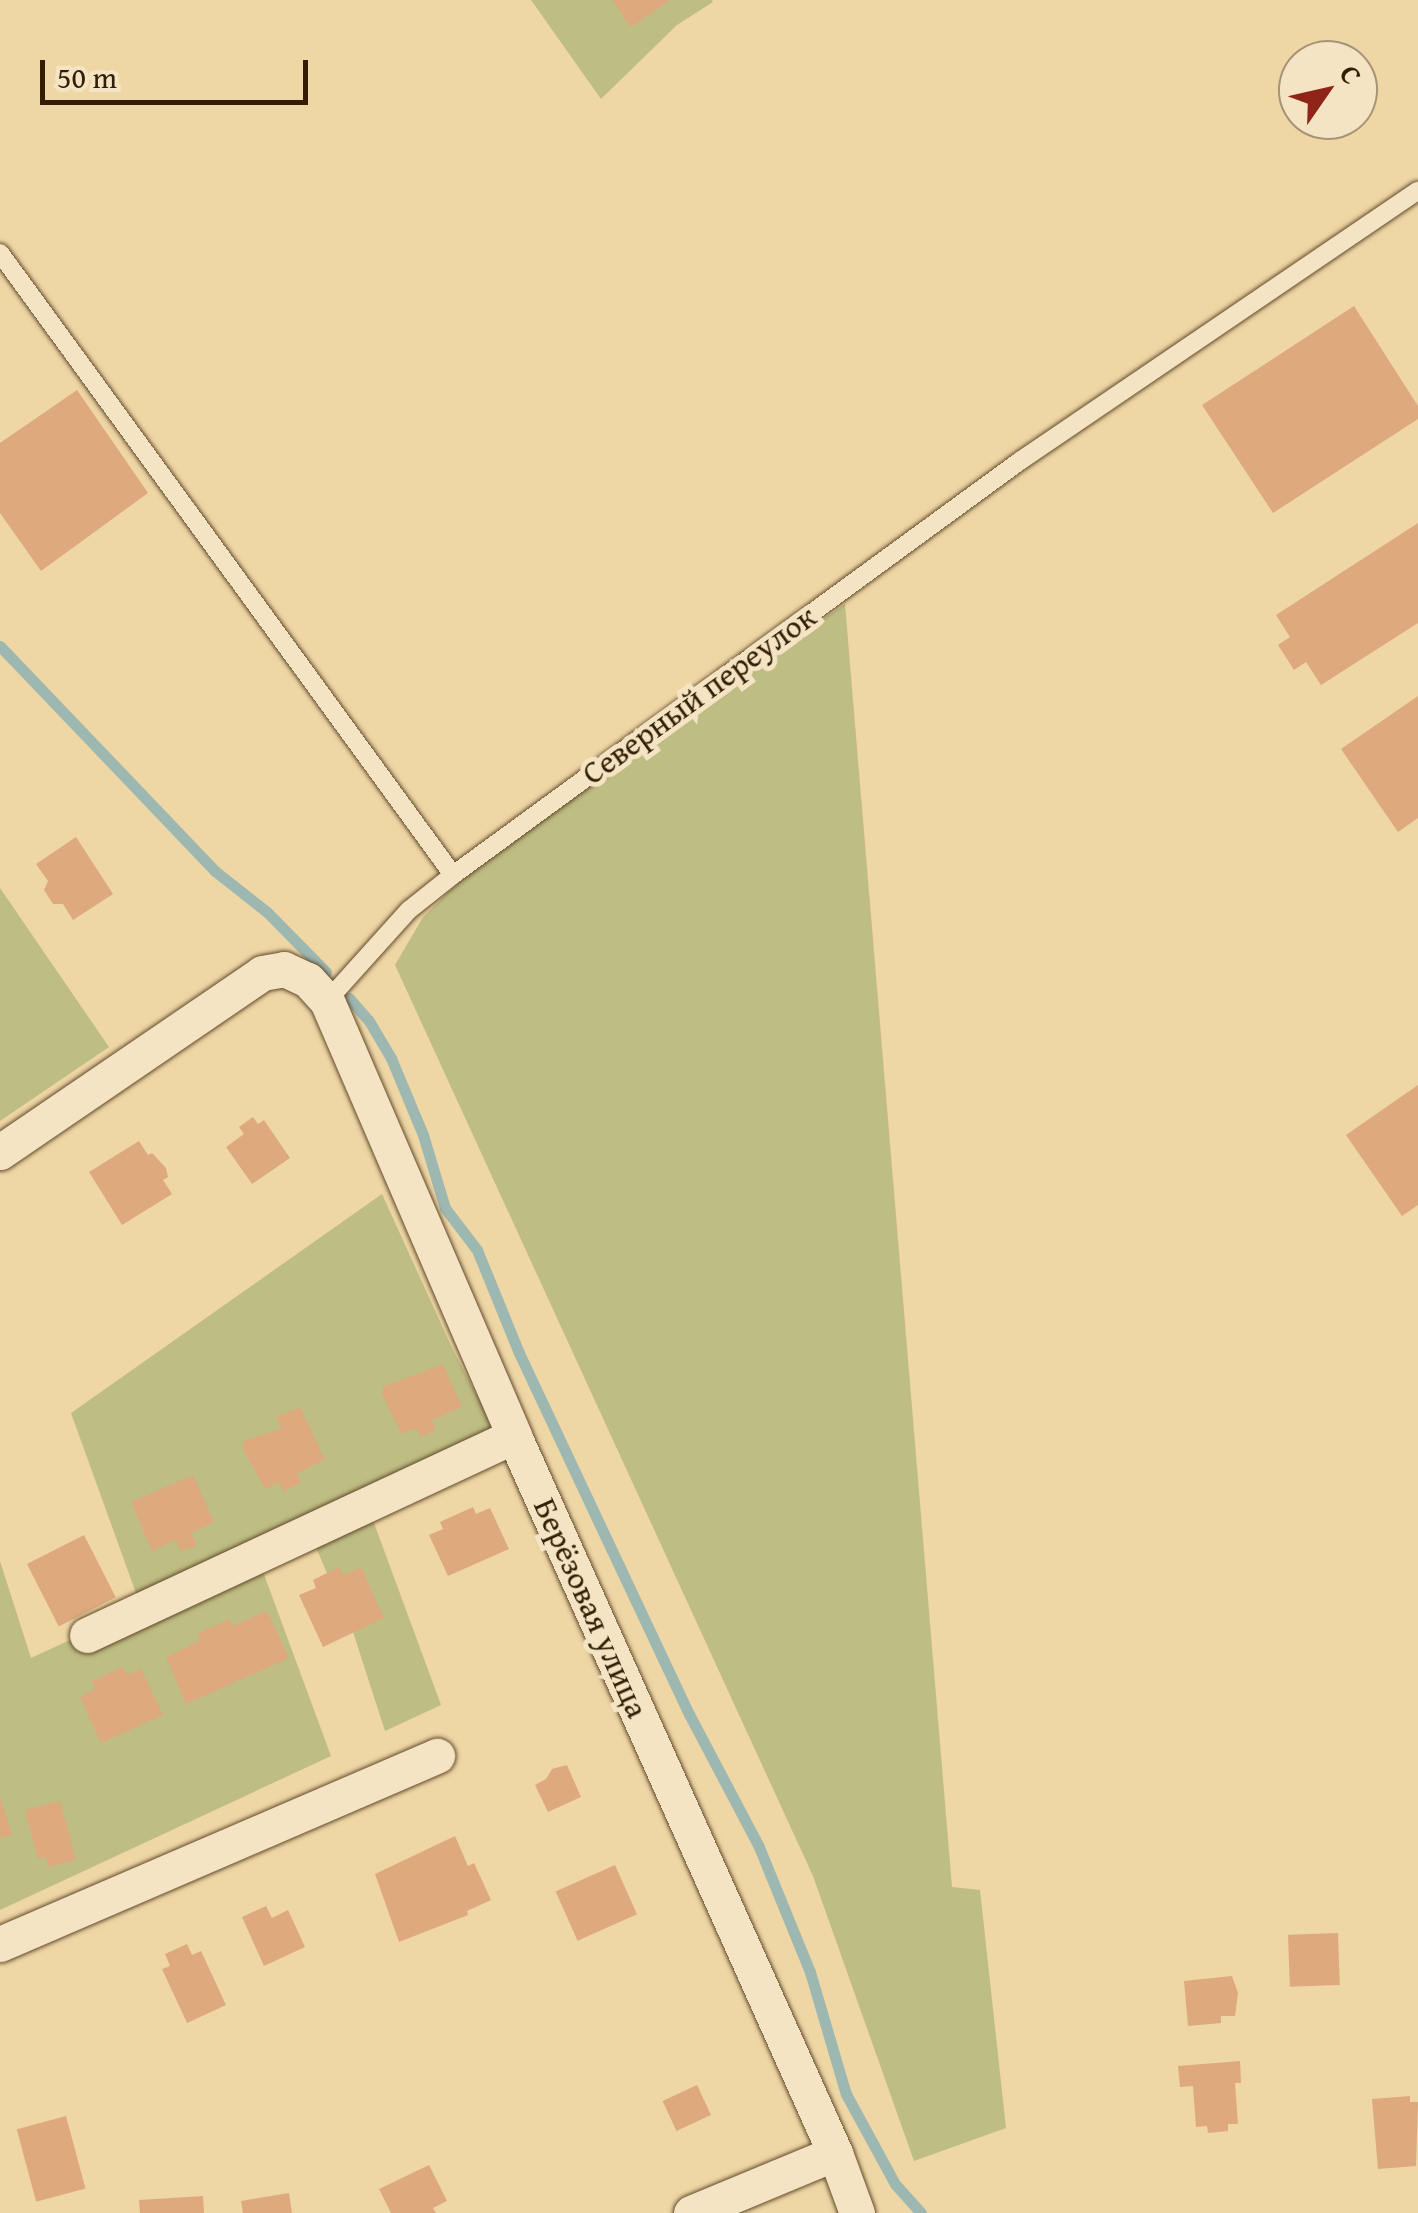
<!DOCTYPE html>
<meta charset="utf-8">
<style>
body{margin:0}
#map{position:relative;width:1418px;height:2213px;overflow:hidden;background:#efd6a5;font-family:"Gentium Book Plus",serif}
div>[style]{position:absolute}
.green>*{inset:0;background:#bebd83}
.stream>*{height:11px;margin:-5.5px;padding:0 5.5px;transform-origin:5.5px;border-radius:5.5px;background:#9db7b1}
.building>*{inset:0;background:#dea97d;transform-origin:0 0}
.roads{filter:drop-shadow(0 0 2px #624b2c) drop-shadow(0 0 2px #624b2c)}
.lane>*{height:18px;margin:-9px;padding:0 9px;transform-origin:9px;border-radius:9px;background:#f5e4c4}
.street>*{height:35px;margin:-17.5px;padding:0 17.5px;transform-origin:17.5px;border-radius:17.5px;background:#f5e4c4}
span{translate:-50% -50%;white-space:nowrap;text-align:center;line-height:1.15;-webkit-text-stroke:10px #f5e4c4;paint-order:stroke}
.street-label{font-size:32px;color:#331d04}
.north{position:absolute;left:1278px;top:40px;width:100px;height:100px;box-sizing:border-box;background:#f5e4c4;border:2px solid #a79477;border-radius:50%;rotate:56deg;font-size:28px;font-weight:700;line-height:40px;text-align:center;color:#331d04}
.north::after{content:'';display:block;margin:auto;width:35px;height:45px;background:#8f2418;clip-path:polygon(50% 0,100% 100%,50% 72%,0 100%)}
.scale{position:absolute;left:40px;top:60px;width:268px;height:45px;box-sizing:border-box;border:5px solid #331d04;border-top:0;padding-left:12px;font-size:30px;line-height:35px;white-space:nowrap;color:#331d04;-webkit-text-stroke:8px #f5e4c4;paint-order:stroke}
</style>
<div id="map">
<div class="green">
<div style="clip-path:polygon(531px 0,712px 0,713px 2px,677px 25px,601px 99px)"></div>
<div style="clip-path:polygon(845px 604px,952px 1887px,980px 1890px,1006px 2128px,914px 2161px,813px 1876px,395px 965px,423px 917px,486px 855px)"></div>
<div style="clip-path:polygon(0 888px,109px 1047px,0 1121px)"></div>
<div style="clip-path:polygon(382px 1194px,452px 1348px,502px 1443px,367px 1504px,441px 1705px,385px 1731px,353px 1632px,309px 1532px,262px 1569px,331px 1756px,0 1910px,0 1561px,31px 1658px,141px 1607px,71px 1413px)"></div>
</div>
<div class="stream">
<div style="left:0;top:646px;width:311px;rotate:46.3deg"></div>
<div style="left:215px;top:871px;width:66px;rotate:38.3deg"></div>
<div style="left:267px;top:912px;width:84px;rotate:45.5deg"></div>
<div style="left:349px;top:998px;width:30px;rotate:49deg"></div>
<div style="left:369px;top:1021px;width:43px;rotate:59.3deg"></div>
<div style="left:391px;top:1058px;width:83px;rotate:67.4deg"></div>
<div style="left:423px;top:1135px;width:76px;rotate:73.2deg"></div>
<div style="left:445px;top:1208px;width:53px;rotate:52.7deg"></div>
<div style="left:477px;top:1250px;width:111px;rotate:67.8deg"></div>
<div style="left:519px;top:1353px;width:399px;rotate:64.8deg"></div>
<div style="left:689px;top:1714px;width:150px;rotate:62.2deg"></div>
<div style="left:759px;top:1847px;width:135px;rotate:67.8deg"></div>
<div style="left:810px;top:1972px;width:127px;rotate:73.6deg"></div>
<div style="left:846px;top:2094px;width:102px;rotate:61.4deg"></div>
<div style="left:895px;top:2184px;width:39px;rotate:48deg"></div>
</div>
<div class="building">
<div style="clip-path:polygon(612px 0,670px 0,631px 27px)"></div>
<div style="clip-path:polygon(1354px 306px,1418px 406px,1418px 419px,1273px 513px,1202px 405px)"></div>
<div style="clip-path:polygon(77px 390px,148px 493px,41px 571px,0 513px,0 443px)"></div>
<div style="clip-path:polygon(1418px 523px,1418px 623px,1321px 685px,1306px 662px,1294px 670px,1278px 645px,1290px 637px,1276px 615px)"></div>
<div style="clip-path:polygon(1418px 696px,1418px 818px,1398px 832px,1341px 749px)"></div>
<div style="clip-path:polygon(76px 837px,113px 894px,73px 920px,63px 904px,53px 904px,44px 890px,48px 881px,36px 864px)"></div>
<div style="clip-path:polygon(1418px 1085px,1418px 1205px,1402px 1216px,1346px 1135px)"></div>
<div style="clip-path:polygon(253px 1117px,258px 1124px,264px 1120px,290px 1158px,252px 1184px,226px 1147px,244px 1134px,239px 1127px)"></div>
<div style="clip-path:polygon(139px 1141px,148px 1155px,152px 1153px,166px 1168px,168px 1177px,163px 1180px,172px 1194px,122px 1225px,89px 1172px)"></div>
<div style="clip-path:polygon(443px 1364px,462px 1407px,432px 1420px,436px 1430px,420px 1437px,416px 1428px,402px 1434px,382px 1394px,383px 1387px)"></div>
<div style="clip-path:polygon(300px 1407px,325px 1460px,297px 1473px,301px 1483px,283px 1491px,279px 1482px,265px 1489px,243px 1449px,244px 1441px,282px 1429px,276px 1417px)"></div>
<div style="clip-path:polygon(193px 1475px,214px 1522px,191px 1533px,197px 1545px,181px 1551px,175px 1540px,152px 1551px,131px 1502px)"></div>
<div style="clip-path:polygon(473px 1507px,476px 1514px,490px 1508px,509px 1549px,448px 1576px,429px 1535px,443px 1529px,440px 1522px)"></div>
<div style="left:84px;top:1535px;width:70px;height:64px;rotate:63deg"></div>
<div style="clip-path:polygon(339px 1567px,343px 1575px,361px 1567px,384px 1618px,323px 1647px,299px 1595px,316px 1588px,313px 1580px)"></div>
<div style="clip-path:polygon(267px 1611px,289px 1658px,186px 1704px,166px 1657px,200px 1641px,197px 1634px,229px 1619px,233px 1626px)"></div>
<div style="clip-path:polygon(123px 1667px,127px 1675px,141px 1669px,163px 1715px,101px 1743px,80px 1697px,95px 1689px,92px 1681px)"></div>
<div style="clip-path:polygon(567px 1765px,581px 1797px,548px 1812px,535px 1785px,546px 1779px,552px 1769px)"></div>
<div style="clip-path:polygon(0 1796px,12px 1835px,0 1838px)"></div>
<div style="clip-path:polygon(60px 1801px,76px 1860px,48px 1867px,46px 1857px,38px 1859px,25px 1810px)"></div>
<div style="clip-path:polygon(455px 1836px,468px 1866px,474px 1863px,491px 1900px,467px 1911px,468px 1915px,399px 1942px,375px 1874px)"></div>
<div style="left:615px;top:1865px;width:54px;height:65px;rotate:66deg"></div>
<div style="clip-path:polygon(266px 1906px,272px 1918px,288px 1910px,305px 1947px,264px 1966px,242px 1917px)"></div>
<div style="left:1338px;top:1933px;width:52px;height:50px;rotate:88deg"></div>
<div style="clip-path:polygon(187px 1944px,192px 1955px,201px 1951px,226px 2005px,187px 2023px,162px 1969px,170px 1966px,165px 1954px)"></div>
<div style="clip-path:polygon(1232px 1976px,1238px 1993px,1235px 2016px,1221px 2016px,1221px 2023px,1188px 2026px,1184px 1981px)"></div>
<div style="clip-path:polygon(1240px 2061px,1241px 2083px,1235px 2083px,1238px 2124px,1228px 2124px,1228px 2131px,1208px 2133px,1207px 2126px,1196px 2127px,1193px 2086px,1180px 2087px,1178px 2066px)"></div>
<div style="left:697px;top:2085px;width:33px;height:38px;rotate:65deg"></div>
<div style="clip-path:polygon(1410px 2096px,1410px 2102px,1418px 2102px,1416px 2166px,1378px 2169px,1372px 2099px)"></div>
<div style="left:66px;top:2116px;width:75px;height:51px;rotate:75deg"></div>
<div style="clip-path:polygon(429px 2165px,447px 2201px,433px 2208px,436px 2213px,391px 2213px,379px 2189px)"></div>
<div style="clip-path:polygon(289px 2193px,292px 2213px,243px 2213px,241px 2201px)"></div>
<div style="clip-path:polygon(203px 2196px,204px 2213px,140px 2213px,139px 2200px)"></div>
</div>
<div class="roads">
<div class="lane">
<div style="left:0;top:253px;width:769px;rotate:53.93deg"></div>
<div style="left:327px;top:1001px;width:122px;rotate:-48deg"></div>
<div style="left:409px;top:910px;width:56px;rotate:-38.5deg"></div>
<div style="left:453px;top:875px;width:702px;rotate:-36.14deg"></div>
<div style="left:1020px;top:461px;width:481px;rotate:-34.2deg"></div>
</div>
<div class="street">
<div style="left:0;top:1152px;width:317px;rotate:-34.3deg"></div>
<div style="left:262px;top:973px;width:22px;rotate:-10deg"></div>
<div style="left:284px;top:969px;width:26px;rotate:25deg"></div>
<div style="left:308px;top:980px;width:28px;rotate:48deg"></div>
<div style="left:327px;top:1001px;width:473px;rotate:66.7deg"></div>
<div style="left:514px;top:1436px;width:786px;rotate:65.88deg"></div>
<div style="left:835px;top:2153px;width:64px;rotate:69.9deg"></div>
<div style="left:87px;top:1635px;width:471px;rotate:-25deg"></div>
<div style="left:0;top:1944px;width:476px;rotate:-23.3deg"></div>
<div style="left:691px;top:2213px;width:156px;rotate:-22.6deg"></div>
</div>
</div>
<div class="street-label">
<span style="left:699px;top:695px;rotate:-36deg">Северный переулок</span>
<span style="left:591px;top:1608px;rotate:66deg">Берёзовая улица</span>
</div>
<div class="north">С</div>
<div class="scale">50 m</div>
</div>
